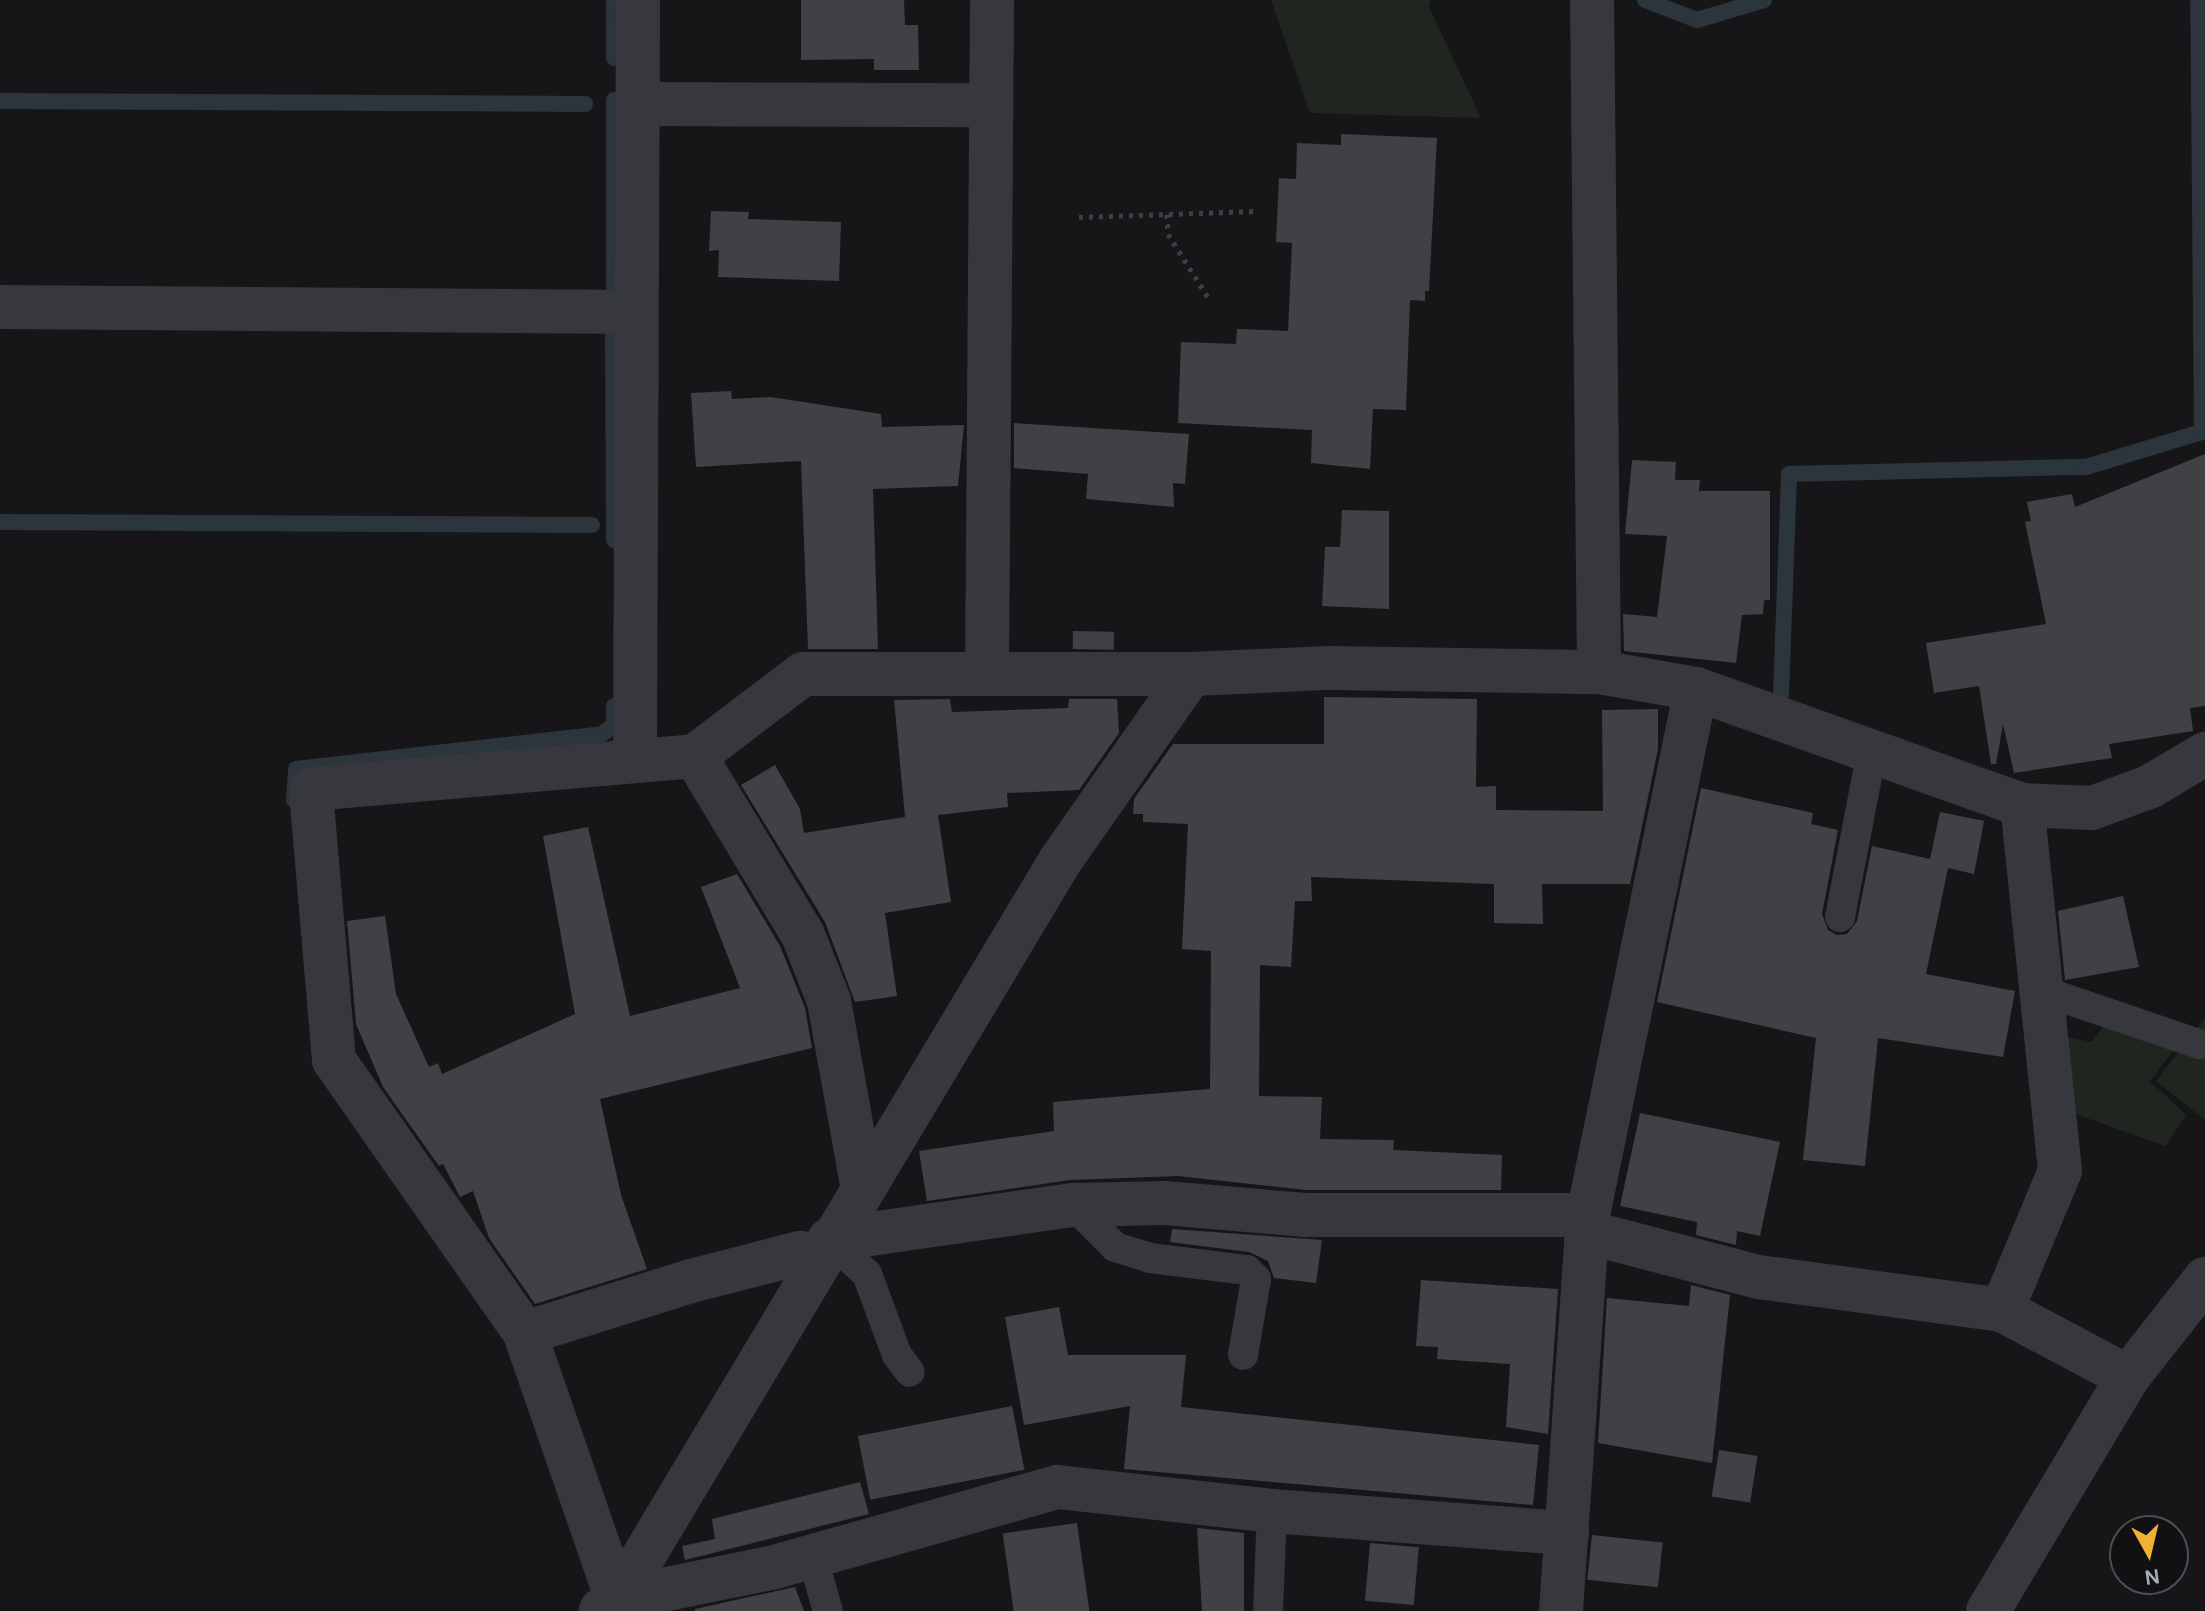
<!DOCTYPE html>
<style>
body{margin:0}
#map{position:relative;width:2205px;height:1611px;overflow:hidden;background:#161618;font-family:Karla,sans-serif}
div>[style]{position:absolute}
.green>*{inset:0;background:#1e261f}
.stream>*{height:16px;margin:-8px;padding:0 8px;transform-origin:8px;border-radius:8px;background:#2c353c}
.building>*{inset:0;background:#404145;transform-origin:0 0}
.path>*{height:5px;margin-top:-2.5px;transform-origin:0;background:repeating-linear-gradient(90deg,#3d3f44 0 4px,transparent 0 10px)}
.lane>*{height:30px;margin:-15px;padding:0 15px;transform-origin:15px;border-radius:15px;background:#37383d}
.street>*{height:44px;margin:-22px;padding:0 22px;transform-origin:22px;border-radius:22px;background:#37383d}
span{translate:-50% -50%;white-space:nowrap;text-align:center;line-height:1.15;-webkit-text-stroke:6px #111113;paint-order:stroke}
.north{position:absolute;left:2109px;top:1515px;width:80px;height:80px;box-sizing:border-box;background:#111113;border:2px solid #4d4f55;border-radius:50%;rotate:172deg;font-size:22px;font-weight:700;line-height:32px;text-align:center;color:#a8adb8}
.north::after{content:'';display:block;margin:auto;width:28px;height:36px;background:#f2b134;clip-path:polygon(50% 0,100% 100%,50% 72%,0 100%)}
</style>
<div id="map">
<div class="green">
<div style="clip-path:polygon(1271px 0,1431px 0,1429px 7px,1481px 118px,1310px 113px)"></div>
<div style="clip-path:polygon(2205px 1018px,2205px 1120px,2156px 1081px)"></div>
<div style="clip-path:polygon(2105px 1024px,2176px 1047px,2150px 1081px,2186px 1115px,2165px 1146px,2067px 1111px,2061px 1036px,2092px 1042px)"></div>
</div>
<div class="stream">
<div style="left:1645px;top:0;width:56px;rotate:21deg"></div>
<div style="left:1697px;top:20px;width:70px;rotate:-16.6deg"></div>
<div style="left:614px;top:58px;width:58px;rotate:-90deg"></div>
<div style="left:614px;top:100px;width:187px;rotate:90deg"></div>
<div style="left:0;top:101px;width:585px;rotate:0.29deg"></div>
<div style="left:613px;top:335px;width:205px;rotate:89.7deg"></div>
<div style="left:0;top:522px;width:592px;rotate:0.29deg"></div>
<div style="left:1781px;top:694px;width:220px;rotate:-87.9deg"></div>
<div style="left:1789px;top:474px;width:297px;rotate:-1.4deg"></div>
<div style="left:2086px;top:467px;width:121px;rotate:-16.8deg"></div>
<div style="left:2202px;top:432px;width:432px;rotate:-90.5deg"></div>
<div style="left:294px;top:800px;width:31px;rotate:-86deg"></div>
<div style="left:296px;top:769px;width:308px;rotate:-6.5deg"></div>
<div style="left:602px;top:734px;width:15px;rotate:-37deg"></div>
<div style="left:614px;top:725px;width:19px;rotate:-90deg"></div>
</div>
<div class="building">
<div style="clip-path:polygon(801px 0,904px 0,905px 25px,918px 25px,919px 70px,874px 70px,874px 59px,801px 60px)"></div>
<div style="clip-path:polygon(1341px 134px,1437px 138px,1429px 291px,1425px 291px,1425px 301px,1410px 300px,1406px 410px,1373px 409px,1370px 469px,1311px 463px,1312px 430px,1178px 423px,1181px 342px,1236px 344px,1237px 329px,1288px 331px,1292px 243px,1276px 242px,1279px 178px,1296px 179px,1297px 143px,1341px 145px)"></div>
<div style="clip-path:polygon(711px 211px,749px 212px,748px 219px,841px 222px,839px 281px,718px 277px,719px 250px,709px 251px)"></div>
<div style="clip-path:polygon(731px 391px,732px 399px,771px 397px,881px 414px,882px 427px,964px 425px,958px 486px,873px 489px,878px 649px,808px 649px,801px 461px,696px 467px,691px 393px)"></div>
<div style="clip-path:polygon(1014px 423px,1189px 434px,1185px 484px,1173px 483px,1174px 507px,1086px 499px,1088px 474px,1014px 468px)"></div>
<div style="clip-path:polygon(2205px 454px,2205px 706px,2190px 708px,2193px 731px,2109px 744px,2112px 758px,2014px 773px,2003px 724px,1996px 764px,1991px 764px,1979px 686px,1934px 693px,1926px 643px,2046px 624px,2025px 522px,2031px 521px,2027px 502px,2072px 494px,2075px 507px)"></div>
<div style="clip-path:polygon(1632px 460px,1676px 462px,1675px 480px,1700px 480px,1699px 491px,1770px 491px,1770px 600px,1764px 600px,1763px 614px,1742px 615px,1736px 663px,1624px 651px,1623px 614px,1657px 617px,1667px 536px,1625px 534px)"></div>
<div style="clip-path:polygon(1342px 510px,1389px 511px,1389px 609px,1322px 606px,1325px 547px,1340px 547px)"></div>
<div style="left:1073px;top:631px;width:41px;height:18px;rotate:1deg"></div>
<div style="clip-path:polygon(1324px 697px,1477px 699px,1476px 787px,1496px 786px,1496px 810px,1603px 811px,1602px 710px,1658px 709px,1658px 749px,1630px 884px,1542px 884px,1543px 924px,1494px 923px,1494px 884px,1311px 877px,1312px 901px,1295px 901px,1291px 967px,1260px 965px,1259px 1096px,1322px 1097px,1320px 1139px,1394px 1140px,1393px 1150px,1502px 1155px,1501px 1190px,1306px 1190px,1178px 1176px,1070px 1180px,927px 1201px,919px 1151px,1054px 1131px,1053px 1102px,1210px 1089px,1211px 951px,1182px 949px,1188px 824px,1143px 822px,1143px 814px,1133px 814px,1134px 799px,1173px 744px,1324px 744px)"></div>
<div style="clip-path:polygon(950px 699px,952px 712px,1068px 708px,1069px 699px,1117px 699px,1119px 733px,1079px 790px,1007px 793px,1008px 807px,938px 815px,951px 902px,885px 913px,897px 996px,855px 1002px,825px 922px,741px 785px,775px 765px,800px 809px,804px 833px,905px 817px,894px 700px)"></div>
<div style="clip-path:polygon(1701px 788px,1813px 813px,1811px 824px,1838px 830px,1822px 914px,1828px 930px,1837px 935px,1847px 934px,1857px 921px,1872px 846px,1930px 859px,1940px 812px,1984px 821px,1974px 874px,1948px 868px,1926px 974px,2015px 991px,2003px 1057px,1878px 1038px,1865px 1166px,1803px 1160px,1816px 1038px,1657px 1002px)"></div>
<div style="clip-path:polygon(588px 827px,630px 1016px,740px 988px,701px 887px,737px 874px,780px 946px,805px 1008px,812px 1048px,600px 1099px,621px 1195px,647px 1269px,535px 1304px,489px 1238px,473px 1191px,460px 1197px,443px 1164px,439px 1166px,383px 1087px,356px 1024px,347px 921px,385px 916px,396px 994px,429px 1067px,438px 1063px,442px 1074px,575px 1014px,543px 836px)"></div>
<div style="clip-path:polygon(2123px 896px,2139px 967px,2065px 980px,2058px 911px)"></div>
<div style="clip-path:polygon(1640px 1113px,1780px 1142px,1760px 1236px,1737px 1231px,1736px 1245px,1696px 1235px,1697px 1222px,1620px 1206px)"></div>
<div style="clip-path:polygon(1172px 1229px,1322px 1240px,1316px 1283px,1274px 1278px,1268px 1261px,1249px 1252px,1170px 1242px)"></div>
<div style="clip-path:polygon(1421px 1280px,1558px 1289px,1548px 1434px,1506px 1427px,1510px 1364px,1437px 1359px,1438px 1347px,1416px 1346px)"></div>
<div style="clip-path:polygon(1691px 1285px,1730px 1295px,1712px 1463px,1598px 1443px,1607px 1298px,1689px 1306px)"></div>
<div style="clip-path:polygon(1059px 1307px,1068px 1355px,1186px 1355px,1181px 1407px,1539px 1445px,1533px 1505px,1124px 1469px,1130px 1406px,1024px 1425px,1005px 1317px)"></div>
<div style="left:1012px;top:1406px;width:65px;height:157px;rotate:79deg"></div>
<div style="left:1719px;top:1450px;width:39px;height:47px;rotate:9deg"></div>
<div style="clip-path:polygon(860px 1482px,869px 1514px,685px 1560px,682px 1546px,715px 1539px,712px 1519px)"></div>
<div style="left:1077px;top:1523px;width:89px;height:75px;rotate:82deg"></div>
<div style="clip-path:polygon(1197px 1528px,1244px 1533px,1244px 1611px,1202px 1611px)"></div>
<div style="left:1592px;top:1535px;width:71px;height:45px;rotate:6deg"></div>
<div style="left:1370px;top:1543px;width:49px;height:58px;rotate:5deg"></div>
<div style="clip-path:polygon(795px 1587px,804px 1611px,695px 1611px,695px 1609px)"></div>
</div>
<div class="path">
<div style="left:1167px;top:214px;width:20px;rotate:87deg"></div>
<div style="left:1168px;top:234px;width:80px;rotate:57.7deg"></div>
<div style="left:1079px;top:217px;width:179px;rotate:-1.9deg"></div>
</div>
<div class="lane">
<div style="left:1840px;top:917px;width:169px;rotate:-79.1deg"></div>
<div style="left:2043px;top:991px;width:165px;rotate:18.8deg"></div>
<div style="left:1073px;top:1205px;width:59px;rotate:45deg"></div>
<div style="left:1115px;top:1247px;width:37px;rotate:17deg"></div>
<div style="left:1150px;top:1258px;width:98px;rotate:7.1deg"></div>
<div style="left:1247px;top:1270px;width:13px;rotate:45deg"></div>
<div style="left:1256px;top:1279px;width:77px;rotate:99.7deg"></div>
<div style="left:829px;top:1240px;width:51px;rotate:41.8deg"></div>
<div style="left:867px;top:1274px;width:86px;rotate:69.7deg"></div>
<div style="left:897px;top:1355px;width:21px;rotate:53deg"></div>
<div style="left:812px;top:1556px;width:57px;rotate:73.8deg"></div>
<div style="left:1268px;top:1611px;width:100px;rotate:-87.7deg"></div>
</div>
<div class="street">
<div style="left:1592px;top:0;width:672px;rotate:89.4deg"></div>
<div style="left:637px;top:104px;width:354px;rotate:0.2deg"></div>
<div style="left:0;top:307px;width:635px;rotate:0.45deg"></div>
<div style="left:987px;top:674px;width:674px;rotate:-89.57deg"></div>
<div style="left:695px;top:756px;width:136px;rotate:-37.2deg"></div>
<div style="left:803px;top:674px;width:388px"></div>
<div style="left:635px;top:758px;width:758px;rotate:-89.77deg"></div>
<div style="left:1587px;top:1232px;width:178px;rotate:14.7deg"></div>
<div style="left:1759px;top:1277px;width:245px;rotate:7.7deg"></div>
<div style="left:2002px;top:1310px;width:143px;rotate:28deg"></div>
<div style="left:829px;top:1240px;width:246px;rotate:-8.2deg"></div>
<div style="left:1073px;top:1205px;width:92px;rotate:-1.2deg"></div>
<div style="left:1165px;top:1203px;width:141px;rotate:4.9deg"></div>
<div style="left:1305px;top:1215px;width:283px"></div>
<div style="left:2002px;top:1310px;width:151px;rotate:-67.4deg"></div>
<div style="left:2060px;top:1171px;width:368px;rotate:-95.9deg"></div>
<div style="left:525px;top:1333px;width:174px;rotate:-17.4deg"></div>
<div style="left:691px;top:1281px;width:113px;rotate:-14.4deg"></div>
<div style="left:800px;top:1253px;width:20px;rotate:9deg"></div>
<div style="left:618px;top:1599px;width:860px;rotate:-59.08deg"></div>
<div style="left:1060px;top:861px;width:228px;rotate:-55deg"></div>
<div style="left:1191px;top:674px;width:140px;rotate:-2.5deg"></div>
<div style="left:1331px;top:668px;width:268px;rotate:0.9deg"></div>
<div style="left:1599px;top:672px;width:98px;rotate:9.9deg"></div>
<div style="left:1696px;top:689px;width:346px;rotate:19.6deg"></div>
<div style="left:2022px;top:805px;width:70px;rotate:2.5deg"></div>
<div style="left:2092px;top:808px;width:63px;rotate:-20.4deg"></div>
<div style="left:2151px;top:786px;width:63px;rotate:-30.7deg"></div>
<div style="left:601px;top:1610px;width:20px;rotate:-33deg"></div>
<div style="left:618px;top:1599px;width:156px;rotate:-11.5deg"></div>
<div style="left:771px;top:1568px;width:298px;rotate:-15.8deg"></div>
<div style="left:1058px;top:1487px;width:215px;rotate:6.4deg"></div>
<div style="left:1272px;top:1511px;width:296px;rotate:4.3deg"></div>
<div style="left:621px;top:1611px;width:294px;rotate:-109.1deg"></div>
<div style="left:525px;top:1333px;width:333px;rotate:-125deg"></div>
<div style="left:334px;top:1060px;width:272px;rotate:-94.9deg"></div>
<div style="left:311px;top:789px;width:385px;rotate:-4.9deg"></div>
<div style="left:695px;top:756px;width:209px;rotate:58.9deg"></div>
<div style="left:803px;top:935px;width:71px;rotate:68.5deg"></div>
<div style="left:829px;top:1001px;width:186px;rotate:79.8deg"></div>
<div style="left:1561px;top:1611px;width:397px;rotate:-86.1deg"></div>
<div style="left:1588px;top:1215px;width:537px;rotate:-78.4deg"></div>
<div style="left:1988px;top:1611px;width:273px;rotate:-59.1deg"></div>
<div style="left:2128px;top:1377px;width:125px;rotate:-51.8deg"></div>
</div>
<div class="north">N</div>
</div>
